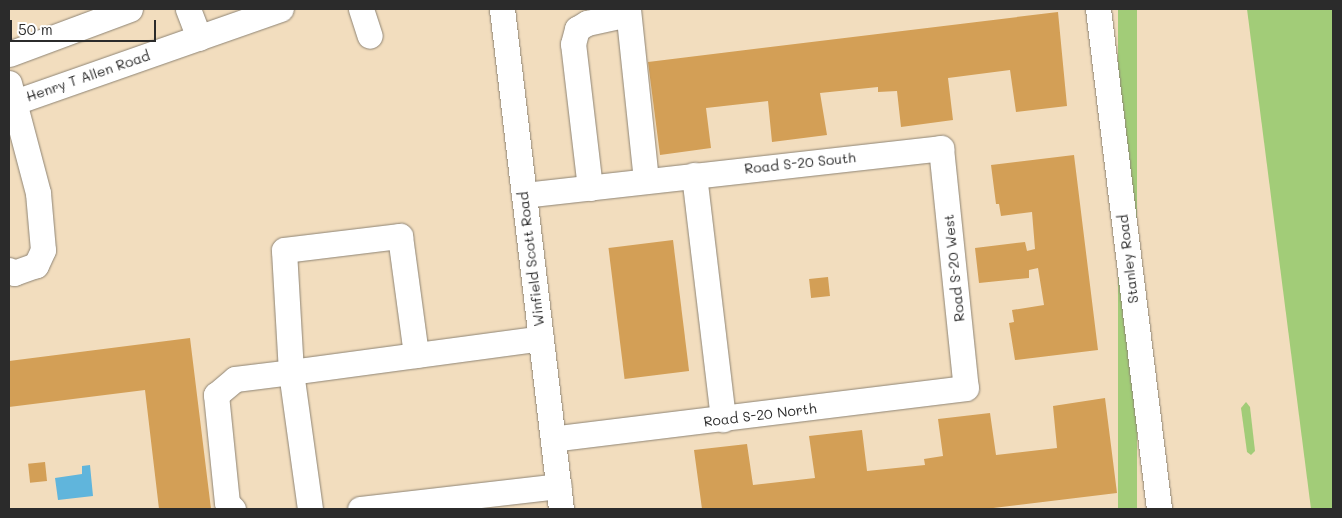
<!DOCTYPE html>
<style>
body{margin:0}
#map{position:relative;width:1342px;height:518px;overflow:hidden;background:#f2ddbe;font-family:Mali,sans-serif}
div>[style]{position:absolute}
.green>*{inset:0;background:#a2cc78;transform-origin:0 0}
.water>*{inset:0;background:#60b5dc}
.building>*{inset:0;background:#d39f56;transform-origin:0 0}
.roads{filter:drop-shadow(0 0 1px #8e8474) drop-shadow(0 0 1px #8e8474)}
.minor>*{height:25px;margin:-12.5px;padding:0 12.5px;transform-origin:12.5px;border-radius:12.5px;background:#fff}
span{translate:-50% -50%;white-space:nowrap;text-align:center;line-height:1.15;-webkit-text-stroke:5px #fff;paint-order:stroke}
.street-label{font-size:14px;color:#2b2b2b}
.frame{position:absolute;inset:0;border:10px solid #2b2b2b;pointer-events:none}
.scale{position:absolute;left:10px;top:20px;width:146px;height:22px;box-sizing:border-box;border:2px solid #2b2b2b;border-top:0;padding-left:6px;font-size:15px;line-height:18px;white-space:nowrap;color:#2b2b2b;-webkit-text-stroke:4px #fff;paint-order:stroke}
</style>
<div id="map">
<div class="green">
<div style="left:1118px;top:9px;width:19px;height:504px"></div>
<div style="clip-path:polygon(1247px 9px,1333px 9px,1333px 509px,1311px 509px)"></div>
<div style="clip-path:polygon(1246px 402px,1250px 407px,1255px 451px,1251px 455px,1247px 452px,1241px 408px)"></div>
</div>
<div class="water">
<div style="clip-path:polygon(90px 465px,93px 496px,58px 500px,55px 478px,82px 474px,82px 466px)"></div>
</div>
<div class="building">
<div style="clip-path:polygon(1058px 12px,1067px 106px,1016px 112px,1010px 70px,948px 78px,953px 120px,901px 127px,897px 91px,878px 92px,878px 87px,820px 93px,827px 135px,772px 142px,768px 101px,706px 108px,711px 148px,660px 155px,648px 62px)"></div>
<div style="clip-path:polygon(1074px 155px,1098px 350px,1015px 360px,1009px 323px,1014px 322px,1012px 310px,1044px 305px,1038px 268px,1029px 270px,1029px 278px,979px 283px,975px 248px,1025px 242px,1027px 251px,1035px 249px,1032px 212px,1001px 216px,999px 204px,996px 204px,991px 165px)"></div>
<div style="left:673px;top:240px;width:132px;height:65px;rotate:83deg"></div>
<div style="left:828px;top:277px;width:19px;height:19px;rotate:84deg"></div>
<div style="clip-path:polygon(190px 338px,211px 509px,159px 509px,145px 390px,9px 407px,9px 361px)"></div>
<div style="clip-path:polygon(1105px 398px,1117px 493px,985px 509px,702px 509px,694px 450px,747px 444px,753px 485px,815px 478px,809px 436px,862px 430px,867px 471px,925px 465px,924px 459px,943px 456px,938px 419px,990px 413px,996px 455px,1057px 448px,1053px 406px)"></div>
<div style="left:45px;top:462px;width:19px;height:17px;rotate:84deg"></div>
</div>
<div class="roads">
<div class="minor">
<div style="left:188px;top:9px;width:31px;rotate:69deg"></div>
<div style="left:361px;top:9px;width:28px;rotate:72deg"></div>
<div style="left:502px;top:9px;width:503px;rotate:83.27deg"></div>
<div style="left:628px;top:9px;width:172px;rotate:84deg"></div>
<div style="left:1098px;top:9px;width:504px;rotate:83.04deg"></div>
<div style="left:9px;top:54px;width:129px;rotate:-20.4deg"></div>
<div style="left:9px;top:83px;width:114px;rotate:75.2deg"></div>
<div style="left:38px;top:193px;width:57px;rotate:85deg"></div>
<div style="left:43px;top:250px;width:17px;rotate:115deg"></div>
<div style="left:36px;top:265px;width:23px;rotate:160deg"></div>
<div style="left:14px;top:273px;width:6px;rotate:-149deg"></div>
<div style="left:9px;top:104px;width:288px;rotate:-19.3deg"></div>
<div style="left:694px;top:175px;width:246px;rotate:83.2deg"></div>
<div style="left:590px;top:188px;width:145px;rotate:-96.7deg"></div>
<div style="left:573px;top:44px;width:16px;rotate:-75deg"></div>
<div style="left:577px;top:29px;width:12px;rotate:-31deg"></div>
<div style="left:587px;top:23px;width:42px;rotate:-12.4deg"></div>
<div style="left:524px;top:195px;width:420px;rotate:-6.4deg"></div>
<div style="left:941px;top:148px;width:241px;rotate:84.1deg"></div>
<div style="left:966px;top:388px;width:416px;rotate:173deg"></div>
<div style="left:233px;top:509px;width:8px;rotate:-135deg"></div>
<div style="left:227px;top:503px;width:109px;rotate:-95.8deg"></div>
<div style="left:216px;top:395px;width:25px;rotate:-40deg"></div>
<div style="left:235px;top:379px;width:56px;rotate:-7.1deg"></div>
<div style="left:291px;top:372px;width:122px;rotate:-93.3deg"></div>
<div style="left:284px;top:250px;width:117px;rotate:-6.9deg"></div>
<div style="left:400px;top:236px;width:120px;rotate:82.3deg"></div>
<div style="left:310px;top:509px;width:138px;rotate:-97.9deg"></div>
<div style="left:291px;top:372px;width:252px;rotate:-7.7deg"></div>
<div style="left:360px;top:509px;width:200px;rotate:-6.6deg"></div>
</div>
</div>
<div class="street-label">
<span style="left:88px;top:76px;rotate:-19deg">Henry T Allen Road</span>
<span style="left:800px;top:163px;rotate:-6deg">Road S-20 South</span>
<span style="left:531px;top:259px;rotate:-97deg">Winfield Scott Road</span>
<span style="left:1128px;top:259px;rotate:-97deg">Stanley Road</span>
<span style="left:954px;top:268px;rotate:-96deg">Road S-20 West</span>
<span style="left:760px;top:415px;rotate:-7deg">Road S-20 North</span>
</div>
<div class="frame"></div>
<div class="scale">50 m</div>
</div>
